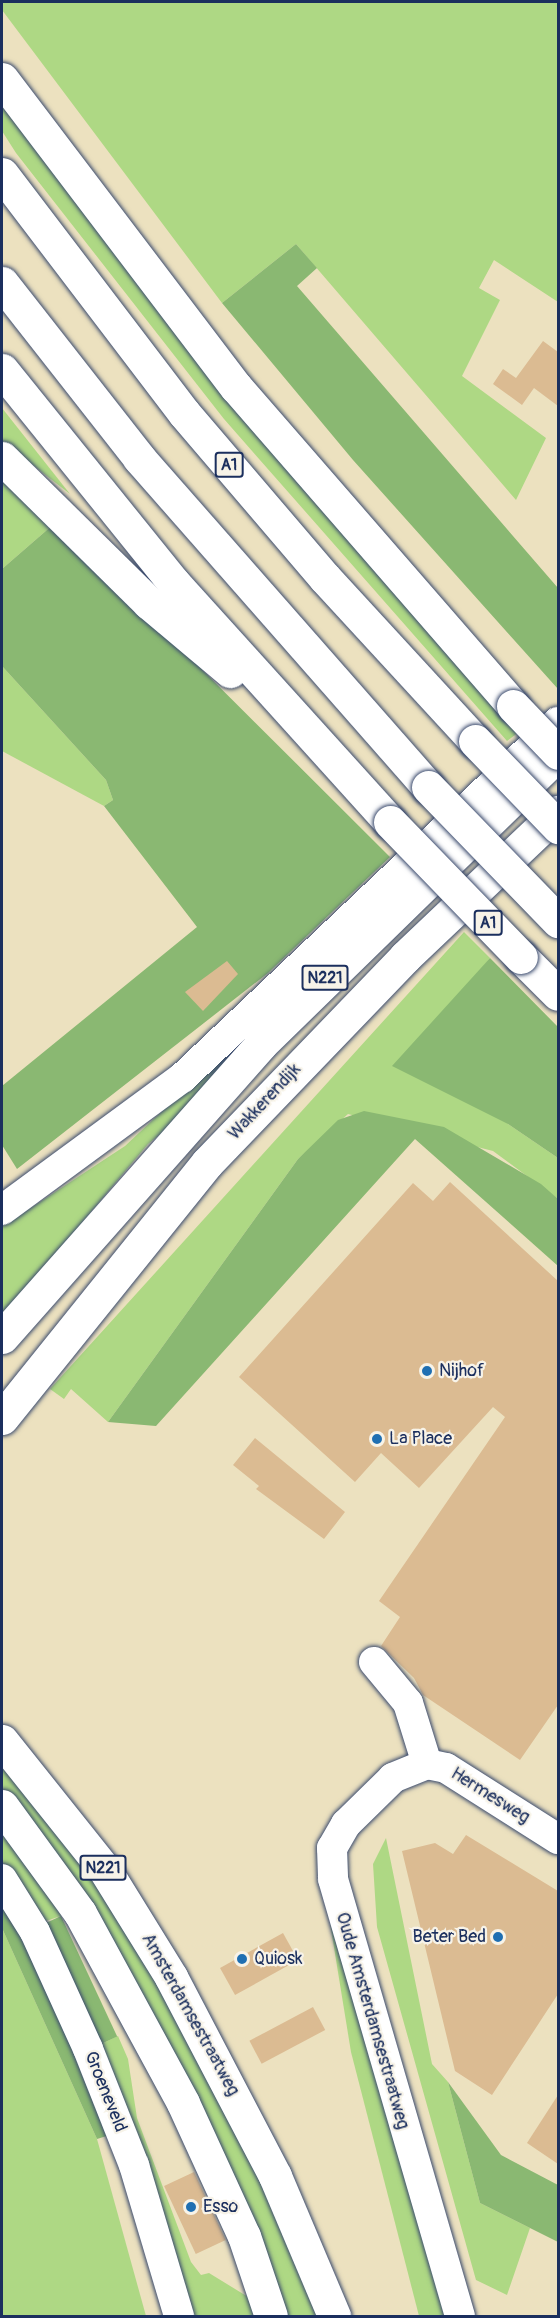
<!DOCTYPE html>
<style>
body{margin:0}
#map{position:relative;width:560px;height:2318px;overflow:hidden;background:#ece1bf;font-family:Pangolin,sans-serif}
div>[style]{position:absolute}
.green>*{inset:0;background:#aed884}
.forest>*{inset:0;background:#8ab872;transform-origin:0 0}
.building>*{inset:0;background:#dbbb92;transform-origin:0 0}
.roads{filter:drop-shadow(0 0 2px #3a4a6d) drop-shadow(0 0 2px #3a4a6d)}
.minor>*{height:30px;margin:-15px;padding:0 15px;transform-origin:15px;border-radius:15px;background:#fff}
.major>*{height:33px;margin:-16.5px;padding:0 16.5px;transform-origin:16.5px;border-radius:16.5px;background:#fff}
.highway>*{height:33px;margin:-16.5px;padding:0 16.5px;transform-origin:16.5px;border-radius:16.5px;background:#fff}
.bridges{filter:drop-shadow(0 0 2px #3a4a6d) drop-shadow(0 0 2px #3a4a6d)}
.highway-bridge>*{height:33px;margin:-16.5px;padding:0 16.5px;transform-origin:16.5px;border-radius:16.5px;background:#fff}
.dots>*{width:16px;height:16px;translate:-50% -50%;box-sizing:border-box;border:3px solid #f7f3e8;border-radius:50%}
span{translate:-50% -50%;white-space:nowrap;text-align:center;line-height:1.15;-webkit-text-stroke:4.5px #f7f3e8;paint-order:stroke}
.shield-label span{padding:2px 4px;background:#f7f3e8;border:2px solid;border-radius:4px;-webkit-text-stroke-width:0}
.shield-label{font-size:16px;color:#1b2f5e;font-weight:700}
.street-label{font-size:18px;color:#1b2f5e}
.poi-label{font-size:18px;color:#1b2f5e}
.left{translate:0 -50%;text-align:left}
.right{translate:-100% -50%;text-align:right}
.frame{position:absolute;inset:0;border:3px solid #1b2f5e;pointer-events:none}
</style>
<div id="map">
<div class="green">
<div style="clip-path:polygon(2px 2px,558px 2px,558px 302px,494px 260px,479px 288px,500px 300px,462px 376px,546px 438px,516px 500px,296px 244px,222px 303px,2px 10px)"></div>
<div style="clip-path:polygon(2px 102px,177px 335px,326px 515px,519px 732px,507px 741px,224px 419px,16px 153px,2px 131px)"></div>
<div style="clip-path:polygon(2px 408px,70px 494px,2px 441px)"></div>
<div style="clip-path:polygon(2px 474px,55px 523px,2px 569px)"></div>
<div style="clip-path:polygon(2px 666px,106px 780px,113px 800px,104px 806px,2px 751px)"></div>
<div style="clip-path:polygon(464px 932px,490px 958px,478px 973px,508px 1124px,558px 1158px,558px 1199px,493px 1151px,348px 1114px,298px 1159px,108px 1422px,71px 1389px,64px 1399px,50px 1389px)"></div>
<div style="clip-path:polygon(282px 999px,200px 1102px,148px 1144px,2px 1318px,2px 1227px,125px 1146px)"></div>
<div style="clip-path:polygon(2px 1758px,126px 1924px,267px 2186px,318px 2316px,287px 2316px,33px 1825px,2px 1788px)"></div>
<div style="clip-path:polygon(2px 1829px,45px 1882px,61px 1916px,40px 1923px,2px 1861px)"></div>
<div style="clip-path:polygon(386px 1838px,432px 2064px,448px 2082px,480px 2203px,530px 2228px,507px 2295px,476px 2280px,377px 1927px,373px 1864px)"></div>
<div style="clip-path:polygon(330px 1923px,451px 2316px,419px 2316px,351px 2052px)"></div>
<div style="clip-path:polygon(2px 1928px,97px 2139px,146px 2316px,2px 2316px)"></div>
<div style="clip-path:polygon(118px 2036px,128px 2059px,137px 2118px,191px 2262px,201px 2275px,209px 2273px,253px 2300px,258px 2316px,193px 2316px,97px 2046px)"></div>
</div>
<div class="forest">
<div style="clip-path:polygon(296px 244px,317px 268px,297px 286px,558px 588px,558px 689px,353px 460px,222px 303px)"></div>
<div style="clip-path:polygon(55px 523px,390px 857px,268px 973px,17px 1169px,2px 1145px,2px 1086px,197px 927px,104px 806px,113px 800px,106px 780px,2px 666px,2px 569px)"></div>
<div style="clip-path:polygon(490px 958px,558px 1027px,558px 1158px,508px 1124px,392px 1066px)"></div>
<div style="clip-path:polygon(364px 1111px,444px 1127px,541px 1184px,558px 1199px,558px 1266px,415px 1139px,156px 1426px,108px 1422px,298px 1159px,338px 1120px)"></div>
<div style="clip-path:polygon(2px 1894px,113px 2134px,97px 2139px,2px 1928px)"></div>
<div style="left:61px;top:1916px;width:133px;height:22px;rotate:65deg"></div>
<div style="clip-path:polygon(448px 2082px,501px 2155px,558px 2185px,558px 2242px,480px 2203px)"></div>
</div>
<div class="building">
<div style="clip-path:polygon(543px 341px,558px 352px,558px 406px,534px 388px,522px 405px,493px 384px,503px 369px,516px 378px)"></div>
<div style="clip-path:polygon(227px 961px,238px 974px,203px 1011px,185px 992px)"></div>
<div style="clip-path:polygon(450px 1182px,558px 1281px,558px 1705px,520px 1760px,423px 1695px,414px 1678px,381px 1646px,400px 1617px,379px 1601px,505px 1417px,493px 1407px,419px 1488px,381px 1453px,355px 1482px,239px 1377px,413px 1183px,433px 1201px)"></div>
<div style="clip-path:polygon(255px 1438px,345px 1512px,324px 1539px,256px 1489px,259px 1486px,233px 1465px)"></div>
<div style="clip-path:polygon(466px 1835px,558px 1891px,558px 1994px,492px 2095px,455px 2071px,402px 1851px,435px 1843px,453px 1854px)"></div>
<div style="left:283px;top:1933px;width:31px;height:72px;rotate:61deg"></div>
<div style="left:313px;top:2007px;width:26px;height:72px;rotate:62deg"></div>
<div style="clip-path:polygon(558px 2095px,558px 2164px,527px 2143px)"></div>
<div style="left:194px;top:2172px;width:75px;height:33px;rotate:65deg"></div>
</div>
<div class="roads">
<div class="minor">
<div style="left:2px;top:1210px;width:223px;rotate:-36.3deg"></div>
<div style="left:182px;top:1078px;width:518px;rotate:-43.43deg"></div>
<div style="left:374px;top:1662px;width:53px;rotate:50.3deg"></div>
<div style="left:408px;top:1703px;width:64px;rotate:72.7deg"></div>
<div style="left:427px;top:1764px;width:19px;rotate:12deg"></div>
<div style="left:446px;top:1768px;width:133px;rotate:32.4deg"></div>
<div style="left:427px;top:1764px;width:37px;rotate:158deg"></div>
<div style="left:393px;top:1778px;width:66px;rotate:135.6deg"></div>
<div style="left:346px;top:1824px;width:28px;rotate:120deg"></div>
<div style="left:332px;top:1848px;width:31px;rotate:88deg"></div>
<div style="left:333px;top:1879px;width:455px;rotate:73.8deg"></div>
<div style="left:2px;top:1879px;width:62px;rotate:58.1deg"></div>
<div style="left:35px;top:1932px;width:128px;rotate:65.6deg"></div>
<div style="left:88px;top:2049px;width:125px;rotate:68.4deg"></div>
<div style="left:134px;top:2165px;width:158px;rotate:73.4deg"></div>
</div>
<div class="major">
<div style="left:2px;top:1337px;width:390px;rotate:-48.5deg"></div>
<div style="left:260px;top:1045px;width:417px;rotate:-44.3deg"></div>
<div style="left:2px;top:1418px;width:327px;rotate:-51.2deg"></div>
<div style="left:207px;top:1163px;width:286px;rotate:-46.1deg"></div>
<div style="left:405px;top:957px;width:211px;rotate:-43.5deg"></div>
<div style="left:2px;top:1741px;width:165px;rotate:51.4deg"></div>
<div style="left:105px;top:1870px;width:126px;rotate:58.3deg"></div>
<div style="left:171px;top:1977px;width:225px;rotate:62.4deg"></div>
<div style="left:275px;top:2176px;width:152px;rotate:67.1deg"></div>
<div style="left:2px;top:1806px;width:132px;rotate:53.9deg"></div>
<div style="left:80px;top:1913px;width:216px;rotate:61.5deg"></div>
<div style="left:183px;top:2103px;width:146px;rotate:65.4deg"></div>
<div style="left:244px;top:2236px;width:84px;rotate:71.4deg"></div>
</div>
<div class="highway">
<div style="left:2px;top:79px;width:387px;rotate:52.8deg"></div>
<div style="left:236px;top:387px;width:422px;rotate:49deg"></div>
<div style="left:2px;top:174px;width:300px;rotate:52.7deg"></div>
<div style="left:184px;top:413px;width:217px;rotate:49.5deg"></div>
<div style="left:325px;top:578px;width:222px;rotate:47.4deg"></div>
<div style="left:2px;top:283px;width:222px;rotate:51.9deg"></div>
<div style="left:139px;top:458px;width:438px;rotate:48.7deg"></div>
<div style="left:2px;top:370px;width:274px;rotate:51.1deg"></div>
<div style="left:174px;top:583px;width:322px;rotate:47.9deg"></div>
<div style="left:2px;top:458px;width:206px;rotate:44.6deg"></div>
<div style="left:149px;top:603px;width:106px;rotate:40deg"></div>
<div style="left:521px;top:957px;width:52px;rotate:45deg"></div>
</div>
</div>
<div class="bridges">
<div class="highway-bridge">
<div style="left:513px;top:706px;width:65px;rotate:46.2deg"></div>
<div style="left:475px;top:741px;width:120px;rotate:46deg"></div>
<div style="left:428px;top:787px;width:187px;rotate:45.9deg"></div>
<div style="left:390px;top:822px;width:188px;rotate:45.9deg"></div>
</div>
</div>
<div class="dots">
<div style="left:427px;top:1371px;background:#1f6fb2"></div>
<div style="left:377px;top:1439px;background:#1f6fb2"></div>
<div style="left:498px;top:1937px;background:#1f6fb2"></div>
<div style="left:242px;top:1959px;background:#1f6fb2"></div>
<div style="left:191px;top:2207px;background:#1f6fb2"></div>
</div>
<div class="shield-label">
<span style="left:229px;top:465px">A1</span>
<span style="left:488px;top:923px">A1</span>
<span style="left:325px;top:978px">N221</span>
<span style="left:103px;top:1868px">N221</span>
</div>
<div class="street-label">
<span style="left:265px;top:1102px;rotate:-47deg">Wakkerendijk</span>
<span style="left:490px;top:1796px;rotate:32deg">Hermesweg</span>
<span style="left:190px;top:2015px;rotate:61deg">Amsterdamsestraatweg</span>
<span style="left:372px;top:2021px;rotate:74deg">Oude Amsterdamsestraatweg</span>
<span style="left:105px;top:2092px;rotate:68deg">Groeneveld</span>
</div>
<div class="poi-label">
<span class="left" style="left:439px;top:1371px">Nijhof</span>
<span class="left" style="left:389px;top:1439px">La Place</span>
<span class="right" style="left:486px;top:1937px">Beter Bed</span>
<span class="left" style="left:254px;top:1959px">Quiosk</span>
<span class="left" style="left:203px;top:2207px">Esso</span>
</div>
<div class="frame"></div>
</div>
